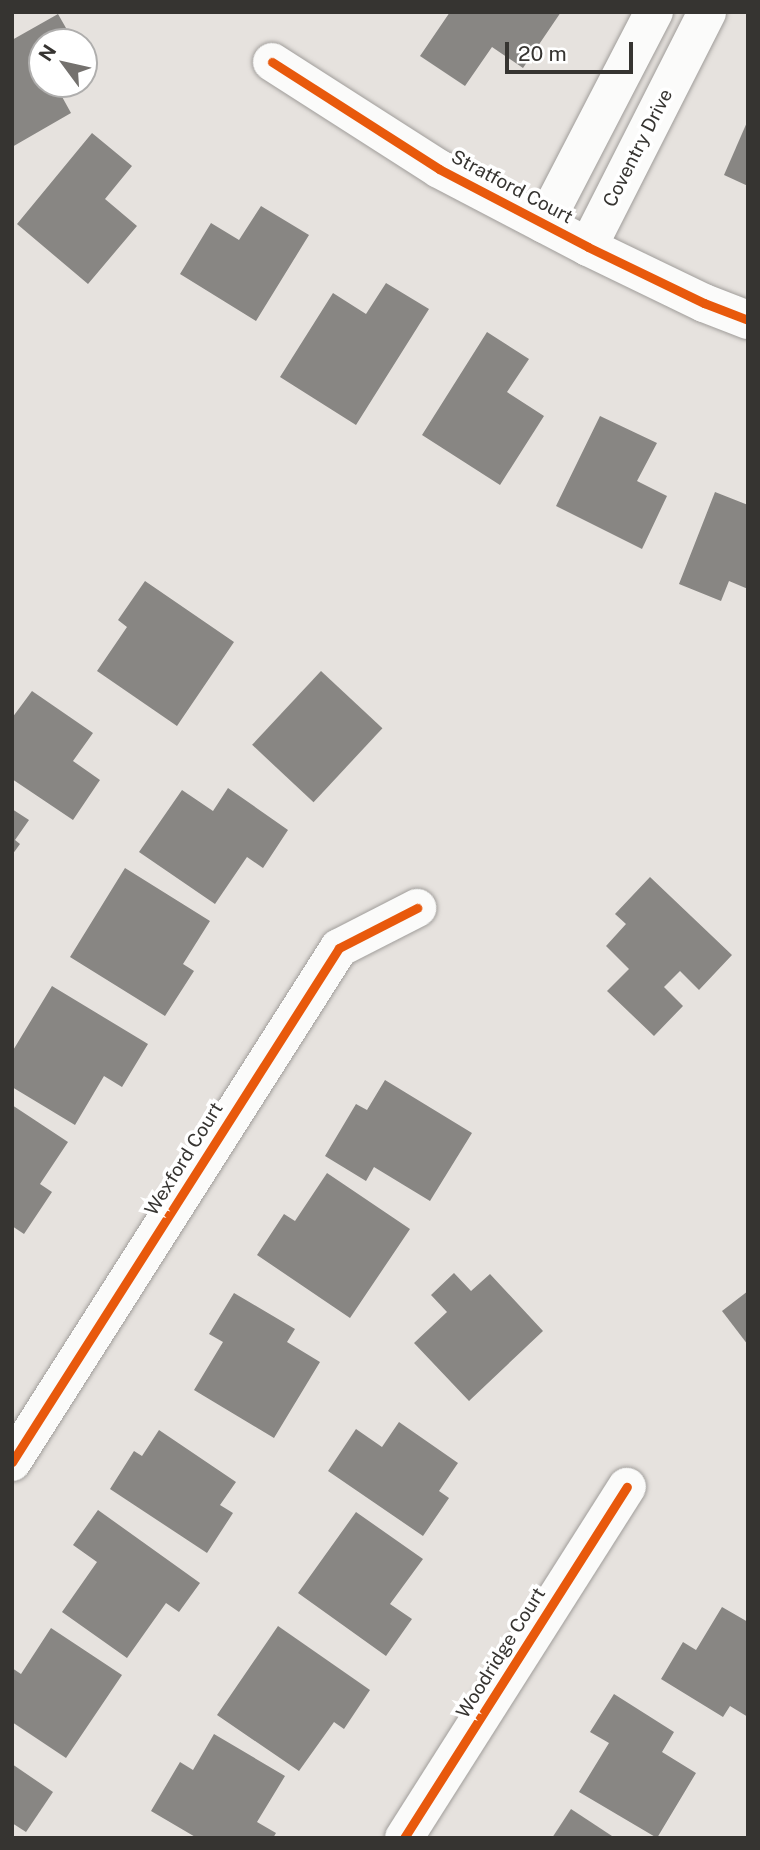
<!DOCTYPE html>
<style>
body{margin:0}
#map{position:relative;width:760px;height:1850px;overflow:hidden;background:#e6e2de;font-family:"Public Sans",sans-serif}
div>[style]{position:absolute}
.building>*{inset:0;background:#888683;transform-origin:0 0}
.roads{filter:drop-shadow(0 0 2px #a09d9a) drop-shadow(0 0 2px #a09d9a)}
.minor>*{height:38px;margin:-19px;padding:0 19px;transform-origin:19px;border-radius:19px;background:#fbfbfa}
.cycleway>*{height:9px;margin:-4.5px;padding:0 4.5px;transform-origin:4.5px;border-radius:4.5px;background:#e8590c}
span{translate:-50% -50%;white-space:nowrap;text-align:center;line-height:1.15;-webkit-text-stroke:7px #fff;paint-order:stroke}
.street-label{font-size:19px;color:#363431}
.frame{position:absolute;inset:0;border:14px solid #363431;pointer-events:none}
.north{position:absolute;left:28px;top:28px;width:70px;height:70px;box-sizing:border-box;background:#fff;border:2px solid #afaead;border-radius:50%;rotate:303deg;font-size:19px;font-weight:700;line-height:28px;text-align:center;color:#363431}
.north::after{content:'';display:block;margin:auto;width:24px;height:32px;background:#74716e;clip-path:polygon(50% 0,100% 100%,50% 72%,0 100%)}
.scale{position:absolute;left:505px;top:42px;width:128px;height:32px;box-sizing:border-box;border:4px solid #363431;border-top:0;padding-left:9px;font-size:21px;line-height:24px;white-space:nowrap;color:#363431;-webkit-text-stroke:5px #fff;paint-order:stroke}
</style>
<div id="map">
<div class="building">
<div style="clip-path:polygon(450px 12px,561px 12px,523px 68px,492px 47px,465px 86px,420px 56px)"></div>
<div style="clip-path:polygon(58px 14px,74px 42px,42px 42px,42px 84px,55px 84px,71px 113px,12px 147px,12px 40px)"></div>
<div style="clip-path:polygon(748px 120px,748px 186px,724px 175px)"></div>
<div style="clip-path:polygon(92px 133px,132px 166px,105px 199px,137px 226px,88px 284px,17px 224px)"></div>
<div style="clip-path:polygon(261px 206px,309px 235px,256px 321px,180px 274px,211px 223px,239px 240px)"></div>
<div style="clip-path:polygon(386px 283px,429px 309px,356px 425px,280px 377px,333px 293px,366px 314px)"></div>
<div style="clip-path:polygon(487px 332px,529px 359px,507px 392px,544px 416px,500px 485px,422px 435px)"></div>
<div style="clip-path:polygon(600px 416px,657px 443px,637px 481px,667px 496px,642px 549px,556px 506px)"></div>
<div style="clip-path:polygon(715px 492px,748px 505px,748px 589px,729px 581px,721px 601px,679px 584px)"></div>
<div style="clip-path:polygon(145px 581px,234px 642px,177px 726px,97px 671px,127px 627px,118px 620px)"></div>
<div style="left:321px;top:671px;width:84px;height:101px;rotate:43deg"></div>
<div style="clip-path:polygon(32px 691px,93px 733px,73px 761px,100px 780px,73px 820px,12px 779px,12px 718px)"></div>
<div style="clip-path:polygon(228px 788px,288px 830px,263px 868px,247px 857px,215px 904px,139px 852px,182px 790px,213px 811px)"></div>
<div style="clip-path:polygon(12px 809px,29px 820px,15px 840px,20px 844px,12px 855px)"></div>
<div style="clip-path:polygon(125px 868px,210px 921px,183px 964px,194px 971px,165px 1016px,70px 957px)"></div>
<div style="clip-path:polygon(650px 877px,732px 955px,699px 990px,680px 971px,664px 987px,683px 1006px,654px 1036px,607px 991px,629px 969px,606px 946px,626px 924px,615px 914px)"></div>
<div style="clip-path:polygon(52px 986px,148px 1044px,122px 1087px,104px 1076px,75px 1125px,12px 1087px,12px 1052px)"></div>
<div style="clip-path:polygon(385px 1080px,472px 1133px,430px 1201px,374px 1167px,366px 1181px,325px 1156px,356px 1104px,367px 1110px)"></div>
<div style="clip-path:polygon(12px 1105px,68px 1142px,40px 1184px,52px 1192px,24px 1234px,12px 1226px)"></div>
<div style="clip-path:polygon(327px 1173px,410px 1229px,350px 1318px,257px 1255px,284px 1214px,295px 1221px)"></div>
<div style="clip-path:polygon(454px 1273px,471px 1291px,490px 1274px,543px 1331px,469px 1401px,414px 1343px,447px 1312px,431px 1295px)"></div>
<div style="clip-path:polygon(748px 1291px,748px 1345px,722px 1311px)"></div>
<div style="clip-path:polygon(234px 1293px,295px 1329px,287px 1342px,320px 1362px,274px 1438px,194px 1390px,223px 1342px,209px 1334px)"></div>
<div style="clip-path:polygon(399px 1422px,458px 1463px,439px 1491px,449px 1498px,423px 1536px,328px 1471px,356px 1429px,382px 1447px)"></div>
<div style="clip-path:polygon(159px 1430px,236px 1482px,220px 1505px,233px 1513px,207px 1553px,110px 1489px,134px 1451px,142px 1456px)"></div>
<div style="clip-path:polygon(98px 1510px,200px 1583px,179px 1612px,166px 1603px,127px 1658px,62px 1612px,97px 1562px,73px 1545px)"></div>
<div style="clip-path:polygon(356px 1512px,423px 1559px,390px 1604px,412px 1619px,386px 1656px,298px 1593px)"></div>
<div style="clip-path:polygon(722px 1607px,748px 1622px,748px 1717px,730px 1706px,723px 1717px,661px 1679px,683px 1642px,696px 1650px)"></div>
<div style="clip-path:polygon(278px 1626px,370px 1690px,344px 1729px,334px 1722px,299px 1771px,217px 1715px)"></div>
<div style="clip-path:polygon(51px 1628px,122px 1675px,66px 1758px,12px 1722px,12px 1668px,21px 1674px)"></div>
<div style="clip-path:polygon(614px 1694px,674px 1732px,662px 1752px,696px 1773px,657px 1838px,579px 1792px,609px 1743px,590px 1732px)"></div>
<div style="clip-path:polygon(214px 1734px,285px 1776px,257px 1822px,276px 1833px,273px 1838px,197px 1838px,151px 1811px,180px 1762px,193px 1770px)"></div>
<div style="clip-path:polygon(12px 1764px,53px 1792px,26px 1832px,12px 1823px)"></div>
<div style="clip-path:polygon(571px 1809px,615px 1838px,552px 1838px)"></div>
</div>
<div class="roads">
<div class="minor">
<div style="left:272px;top:62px;width:198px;rotate:32.6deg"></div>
<div style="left:439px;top:169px;width:168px;rotate:27.6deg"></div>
<div style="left:588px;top:247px;width:129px;rotate:25.8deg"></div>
<div style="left:704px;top:303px;width:47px;rotate:21.1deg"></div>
<div style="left:544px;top:224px;width:239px;rotate:-62.6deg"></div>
<div style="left:588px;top:247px;width:263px;rotate:-63.1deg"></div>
<div style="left:12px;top:1462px;width:609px;rotate:-57.54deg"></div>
<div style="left:339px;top:948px;width:88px;rotate:-27.1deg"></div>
<div style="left:404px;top:1838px;width:416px;rotate:-57.6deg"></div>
</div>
</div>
<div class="cycleway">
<div style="left:272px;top:62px;width:198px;rotate:32.6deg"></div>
<div style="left:439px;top:169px;width:168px;rotate:27.6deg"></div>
<div style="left:588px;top:247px;width:129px;rotate:25.8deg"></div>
<div style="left:704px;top:303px;width:47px;rotate:21.1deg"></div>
<div style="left:12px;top:1462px;width:609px;rotate:-57.54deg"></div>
<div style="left:339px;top:948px;width:88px;rotate:-27.1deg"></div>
<div style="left:404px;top:1838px;width:416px;rotate:-57.6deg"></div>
</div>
<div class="street-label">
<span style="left:638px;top:148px;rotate:-63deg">Coventry Drive</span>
<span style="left:512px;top:187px;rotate:28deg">Stratford Court</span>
<span style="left:184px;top:1159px;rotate:-58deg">Wexford Court</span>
<span style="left:501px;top:1653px;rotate:-58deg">Woodridge Court</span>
</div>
<div class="frame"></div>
<div class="north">N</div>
<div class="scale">20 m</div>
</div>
